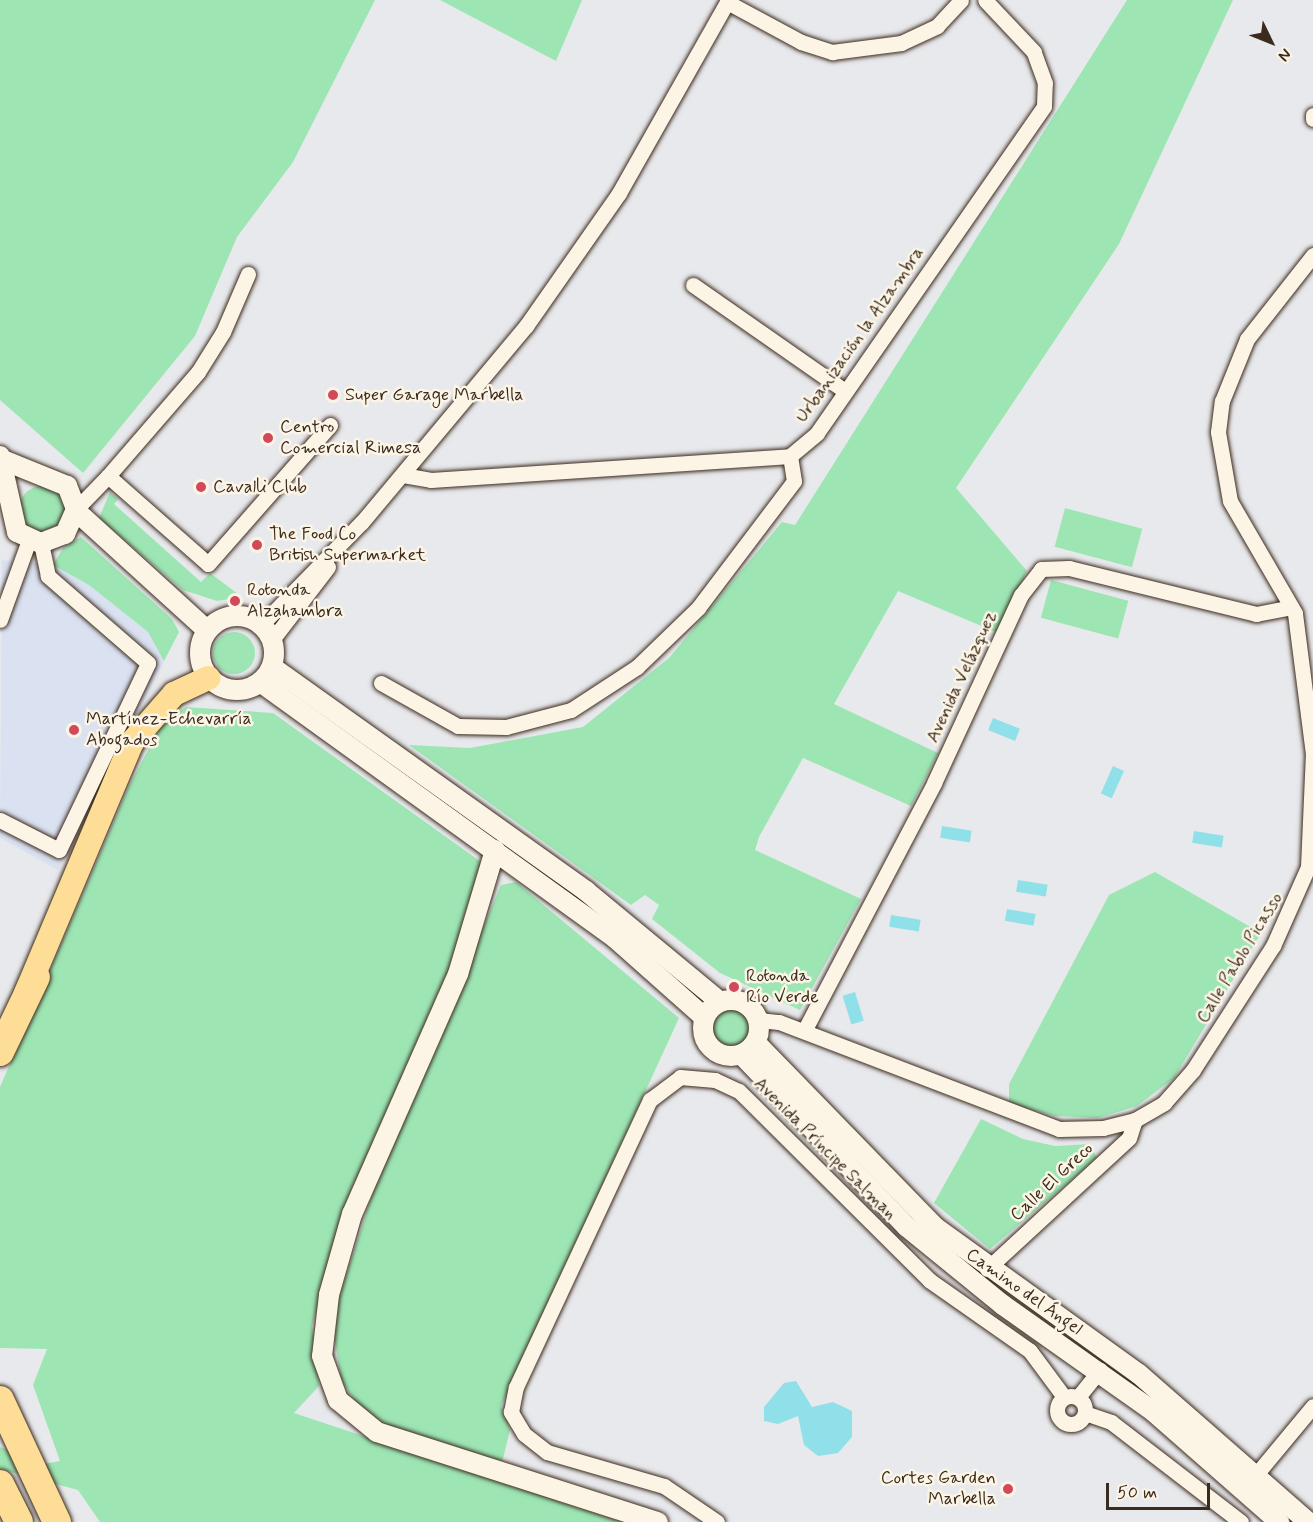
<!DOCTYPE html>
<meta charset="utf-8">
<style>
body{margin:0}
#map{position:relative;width:1313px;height:1522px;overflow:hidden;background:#e8e9ec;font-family:Mynerve,sans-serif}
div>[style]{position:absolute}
.built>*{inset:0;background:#dae1f1}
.green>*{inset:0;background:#9de6b4;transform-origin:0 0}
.round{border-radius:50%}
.water>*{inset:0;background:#8fe0e8;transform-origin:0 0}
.roads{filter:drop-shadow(0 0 2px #3b2a1e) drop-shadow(0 0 2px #3b2a1e)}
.minor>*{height:15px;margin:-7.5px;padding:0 7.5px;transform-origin:7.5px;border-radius:7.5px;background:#fcf5e5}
.minor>.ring{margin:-7.5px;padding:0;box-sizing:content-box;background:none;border:15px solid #fcf5e5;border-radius:50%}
.tertiary>*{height:20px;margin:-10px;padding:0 10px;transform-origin:10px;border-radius:10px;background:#fcf5e5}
.tertiary>.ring{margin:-10px;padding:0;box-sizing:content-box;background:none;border:20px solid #fcf5e5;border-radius:50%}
.primary>*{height:24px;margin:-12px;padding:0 12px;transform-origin:12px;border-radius:12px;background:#fedd96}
.motorway>*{height:28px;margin:-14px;padding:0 14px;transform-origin:14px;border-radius:14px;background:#fedd96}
.dots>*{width:16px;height:16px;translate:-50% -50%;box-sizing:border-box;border:3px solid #fcf5e5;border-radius:50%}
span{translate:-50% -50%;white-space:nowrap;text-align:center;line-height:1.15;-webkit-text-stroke:5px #fcf5e5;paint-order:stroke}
.street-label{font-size:18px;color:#3b2a1e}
.poi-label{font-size:18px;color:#3b2a1e}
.left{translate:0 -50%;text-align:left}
.right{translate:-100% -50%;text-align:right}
.north{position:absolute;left:1241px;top:12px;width:60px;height:60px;-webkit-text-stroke:4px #fcf5e5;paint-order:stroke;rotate:133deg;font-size:16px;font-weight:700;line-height:24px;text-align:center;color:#3b2a1e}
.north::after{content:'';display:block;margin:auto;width:21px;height:27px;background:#3b2a1e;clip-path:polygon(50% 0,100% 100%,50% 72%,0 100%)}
.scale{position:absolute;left:1106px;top:1483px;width:104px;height:27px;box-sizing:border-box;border:3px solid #3b2a1e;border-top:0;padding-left:8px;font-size:18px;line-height:21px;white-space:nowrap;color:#3b2a1e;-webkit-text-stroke:4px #fcf5e5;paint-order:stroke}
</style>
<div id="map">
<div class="built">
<div style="clip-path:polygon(2px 560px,53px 565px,89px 585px,148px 632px,163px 652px,164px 661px,58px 870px,0 838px)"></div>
</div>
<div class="green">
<div style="clip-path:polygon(0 0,375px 0,293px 162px,237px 237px,195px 336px,83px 473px,0 400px)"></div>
<div style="clip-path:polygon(440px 0,582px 0,556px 61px)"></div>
<div style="clip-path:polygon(1127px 0,1233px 0,1119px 244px,956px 488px,1027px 571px,996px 632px,898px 591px,834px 704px,938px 753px,911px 806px,803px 758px,759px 837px,755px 850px,861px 899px,800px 1010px,720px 973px,652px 919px,659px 905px,645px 895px,631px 905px,409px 745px,470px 748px,583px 727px,669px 658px,782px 522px,795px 525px)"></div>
<div class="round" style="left:19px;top:486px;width:46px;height:46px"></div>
<div style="clip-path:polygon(110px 492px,118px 499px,114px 504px,201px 582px,210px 573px,242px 597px,217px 601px,183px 590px,99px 518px)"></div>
<div style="left:1065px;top:508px;width:80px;height:40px;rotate:15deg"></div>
<div style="clip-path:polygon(81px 537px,172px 619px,179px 632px,164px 661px,148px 632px,89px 585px,53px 565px,63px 548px)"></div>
<div style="left:1051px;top:580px;width:80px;height:39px;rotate:15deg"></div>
<div class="round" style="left:213px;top:632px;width:42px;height:42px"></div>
<div style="clip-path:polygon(186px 707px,273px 713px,481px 862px,435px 1016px,351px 1190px,312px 1326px,319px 1386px,294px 1413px,621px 1522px,100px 1522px,78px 1490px,0 1469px,0 1447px,44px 1464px,60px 1461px,33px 1385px,47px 1349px,0 1348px,0 1087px,129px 786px,163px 722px)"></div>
<div style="clip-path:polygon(1155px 872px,1261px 933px,1174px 1078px,1137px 1106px,1098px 1118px,1055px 1116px,1009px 1104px,1009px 1084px,1109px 895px)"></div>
<div style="clip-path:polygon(516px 882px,679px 1018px,501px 1406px,510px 1430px,501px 1467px,401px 1435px,363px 1411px,341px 1381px,332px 1320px,380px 1170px,501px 885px)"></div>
<div class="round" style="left:711px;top:1008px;width:40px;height:40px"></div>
<div style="clip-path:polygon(981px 1119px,1023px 1139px,1055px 1146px,1090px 1144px,1097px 1158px,990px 1249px,934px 1203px)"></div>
</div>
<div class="water">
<div style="left:993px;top:718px;width:29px;height:13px;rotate:22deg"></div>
<div style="left:1113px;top:766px;width:12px;height:30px;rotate:24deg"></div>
<div style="left:942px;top:826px;width:30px;height:12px;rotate:9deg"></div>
<div style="left:1194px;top:831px;width:30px;height:12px;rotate:9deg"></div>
<div style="left:1018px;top:880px;width:30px;height:12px;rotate:9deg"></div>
<div style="left:1007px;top:909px;width:29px;height:12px;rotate:10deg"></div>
<div style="left:891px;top:915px;width:30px;height:12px;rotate:9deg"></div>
<div style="left:855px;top:992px;width:30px;height:13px;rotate:73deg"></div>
<div style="clip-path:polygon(796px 1381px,812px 1407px,833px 1402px,852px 1411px,852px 1437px,838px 1453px,818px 1456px,804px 1445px,798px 1416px,778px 1424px,764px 1421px,764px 1407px,784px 1383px)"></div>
</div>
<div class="roads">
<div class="minor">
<div style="left:727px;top:2px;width:84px;rotate:28.4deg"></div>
<div style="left:801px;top:42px;width:33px;rotate:18deg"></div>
<div style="left:832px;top:52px;width:70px;rotate:-7.4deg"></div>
<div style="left:901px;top:43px;width:40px;rotate:-25deg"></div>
<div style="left:937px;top:26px;width:35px;rotate:-47deg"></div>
<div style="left:1313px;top:115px;width:4px;rotate:90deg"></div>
<div style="left:248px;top:274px;width:63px;rotate:113.3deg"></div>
<div style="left:223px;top:332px;width:47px;rotate:122deg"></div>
<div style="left:198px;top:372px;width:138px;rotate:130.9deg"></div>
<div style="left:108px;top:476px;width:133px;rotate:41.3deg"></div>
<div style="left:208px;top:564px;width:185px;rotate:-48.7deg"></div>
<div style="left:693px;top:285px;width:185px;rotate:34.9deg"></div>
<div style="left:403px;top:475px;width:28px;rotate:10deg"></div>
<div style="left:431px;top:480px;width:360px;rotate:-3.8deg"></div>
<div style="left:790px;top:456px;width:35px;rotate:-40deg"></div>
<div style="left:817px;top:433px;width:398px;rotate:-55.2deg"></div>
<div style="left:1044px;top:106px;width:23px;rotate:-88deg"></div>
<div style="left:1045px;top:83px;width:33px;rotate:-110deg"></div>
<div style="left:1034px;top:52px;width:71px;rotate:-133.3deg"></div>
<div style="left:76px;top:509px;width:46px;rotate:-45.9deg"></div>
<div style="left:0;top:620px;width:85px;rotate:-70.1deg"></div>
<div style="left:261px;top:625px;width:144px;rotate:-45.6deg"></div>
<div style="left:362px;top:522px;width:256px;rotate:-50.1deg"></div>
<div style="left:526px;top:326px;width:162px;rotate:-55deg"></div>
<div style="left:619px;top:193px;width:222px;rotate:-60.5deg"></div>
<div style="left:272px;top:640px;width:92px;rotate:-52.5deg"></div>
<div style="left:381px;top:683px;width:88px;rotate:29.2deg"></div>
<div style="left:458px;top:726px;width:48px;rotate:1.2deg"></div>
<div style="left:506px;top:727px;width:67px;rotate:-14.7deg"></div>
<div style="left:571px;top:710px;width:79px;rotate:-33.1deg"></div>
<div style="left:637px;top:667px;width:85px;rotate:-44deg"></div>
<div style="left:698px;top:608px;width:159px;rotate:-52.9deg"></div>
<div style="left:794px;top:481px;width:25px;rotate:-99deg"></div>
<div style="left:0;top:820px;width:66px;rotate:27deg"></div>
<div style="left:59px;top:850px;width:207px;rotate:-64.5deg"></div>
<div style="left:148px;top:663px;width:133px;rotate:-139deg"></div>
<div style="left:48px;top:576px;width:34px;rotate:-102deg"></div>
<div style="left:759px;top:1020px;width:20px;rotate:6deg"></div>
<div style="left:779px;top:1022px;width:300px;rotate:20.9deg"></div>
<div style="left:1059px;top:1129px;width:44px;rotate:-1.3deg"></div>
<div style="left:1103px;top:1128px;width:33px;rotate:-14deg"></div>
<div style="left:1135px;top:1120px;width:34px;rotate:-30deg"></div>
<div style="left:1164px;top:1103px;width:44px;rotate:-48.7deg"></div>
<div style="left:1193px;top:1070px;width:148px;rotate:-57.2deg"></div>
<div style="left:1273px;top:946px;width:86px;rotate:-66.1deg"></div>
<div style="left:1308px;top:867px;width:113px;rotate:-87.5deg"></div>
<div style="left:1313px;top:754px;width:142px;rotate:-97.3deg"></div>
<div style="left:1295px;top:613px;width:129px;rotate:-120.1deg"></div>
<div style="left:1230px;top:501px;width:70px;rotate:-99.9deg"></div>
<div style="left:1218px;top:432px;width:31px;rotate:-83deg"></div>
<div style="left:1222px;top:401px;width:67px;rotate:-68deg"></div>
<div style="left:1247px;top:339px;width:107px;rotate:-51.8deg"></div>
<div style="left:804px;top:1031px;width:280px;rotate:-62.3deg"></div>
<div style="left:934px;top:783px;width:207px;rotate:-65.2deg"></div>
<div style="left:1021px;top:595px;width:33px;rotate:-52deg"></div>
<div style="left:1041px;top:569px;width:28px;rotate:-2deg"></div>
<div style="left:1069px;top:568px;width:193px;rotate:13.8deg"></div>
<div style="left:1256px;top:614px;width:36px;rotate:-11deg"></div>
<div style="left:987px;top:1269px;width:193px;rotate:-42.7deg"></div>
<div style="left:1129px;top:1138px;width:19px;rotate:-72deg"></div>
<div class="ring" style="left:1057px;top:1396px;width:13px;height:13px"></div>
<div style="left:1078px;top:1397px;width:35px;rotate:-51deg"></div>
<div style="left:1085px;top:1413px;width:28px;rotate:19deg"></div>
<div style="left:1111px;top:1422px;width:164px;rotate:37.6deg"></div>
<div style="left:1254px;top:1477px;width:92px;rotate:-50.3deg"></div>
<div style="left:717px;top:1522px;width:64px;rotate:-145.8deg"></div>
<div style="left:664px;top:1486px;width:122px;rotate:-163.8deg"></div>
<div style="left:547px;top:1452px;width:29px;rotate:-142deg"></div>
<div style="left:524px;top:1434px;width:26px;rotate:-121deg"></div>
<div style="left:511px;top:1412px;width:25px;rotate:-79deg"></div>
<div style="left:516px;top:1387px;width:317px;rotate:-65deg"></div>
<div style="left:650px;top:1100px;width:38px;rotate:-37deg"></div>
<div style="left:680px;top:1077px;width:35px;rotate:5deg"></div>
<div style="left:715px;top:1080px;width:26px;rotate:25deg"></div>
<div style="left:739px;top:1091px;width:268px;rotate:44.8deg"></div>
<div style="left:929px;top:1280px;width:123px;rotate:35.1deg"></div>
<div style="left:1030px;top:1351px;width:57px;rotate:53.5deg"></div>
</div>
<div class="tertiary">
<div style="left:0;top:456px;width:78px;rotate:77.4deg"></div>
<div style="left:17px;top:532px;width:26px;rotate:25deg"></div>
<div style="left:41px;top:543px;width:26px;rotate:-21deg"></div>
<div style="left:65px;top:534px;width:27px;rotate:-66deg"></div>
<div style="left:76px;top:509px;width:25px;rotate:-111deg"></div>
<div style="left:67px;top:486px;width:69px;rotate:-157.9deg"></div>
<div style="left:76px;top:511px;width:177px;rotate:42.3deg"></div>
<div class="ring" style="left:200px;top:616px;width:54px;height:54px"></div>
<div style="left:272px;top:667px;width:386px;rotate:35.5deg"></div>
<div style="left:586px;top:891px;width:174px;rotate:39.6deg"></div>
<div style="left:260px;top:682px;width:438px;rotate:35.8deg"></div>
<div style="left:615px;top:938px;width:119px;rotate:41.6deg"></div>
<div style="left:495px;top:850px;width:129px;rotate:106.6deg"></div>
<div style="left:458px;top:974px;width:262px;rotate:113.8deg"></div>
<div style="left:352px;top:1214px;width:84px;rotate:105.9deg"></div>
<div style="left:329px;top:1295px;width:61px;rotate:96.5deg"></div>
<div style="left:322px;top:1356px;width:47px;rotate:70deg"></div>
<div style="left:338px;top:1400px;width:50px;rotate:39.4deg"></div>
<div style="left:377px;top:1432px;width:295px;rotate:17.8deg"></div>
<div class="ring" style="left:703px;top:1000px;width:36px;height:36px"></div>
<div style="left:756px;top:1043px;width:257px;rotate:45.8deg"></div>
<div style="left:935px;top:1227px;width:251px;rotate:35.8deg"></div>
<div style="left:1139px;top:1374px;width:225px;rotate:41.2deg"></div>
<div style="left:742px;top:1055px;width:238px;rotate:46.2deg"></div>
<div style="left:907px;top:1227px;width:124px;rotate:39.1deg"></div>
<div style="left:1003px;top:1305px;width:185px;rotate:35.3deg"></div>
<div style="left:1154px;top:1412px;width:167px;rotate:41.3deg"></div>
</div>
<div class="primary">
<div style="left:26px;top:993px;width:272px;rotate:-67.1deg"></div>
<div style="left:132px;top:742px;width:64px;rotate:-48.8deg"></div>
<div style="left:174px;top:694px;width:38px;rotate:-25deg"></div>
</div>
<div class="motorway">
<div style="left:0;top:1052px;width:83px;rotate:-64.4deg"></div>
<div style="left:0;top:1400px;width:135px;rotate:65deg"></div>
<div style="left:0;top:1484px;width:42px;rotate:63.4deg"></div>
</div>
</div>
<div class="dots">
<div style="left:333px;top:395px;background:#d1495b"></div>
<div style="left:268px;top:438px;background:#d1495b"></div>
<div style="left:201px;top:487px;background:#d1495b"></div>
<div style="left:257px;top:545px;background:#d1495b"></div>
<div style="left:235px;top:601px;background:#d1495b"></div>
<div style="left:74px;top:730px;background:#d1495b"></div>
<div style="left:734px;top:987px;background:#d1495b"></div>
<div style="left:1008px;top:1489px;background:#d1495b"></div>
</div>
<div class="street-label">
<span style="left:860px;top:335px;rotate:-55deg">Urbanización la Alzambra</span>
<span style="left:962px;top:677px;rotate:-65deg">Avenida Velázquez</span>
<span style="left:1240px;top:958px;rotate:-59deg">Calle Pablo Picasso</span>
<span style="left:825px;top:1149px;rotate:45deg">Avenida Príncipe Salman</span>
<span style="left:1052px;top:1182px;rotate:-43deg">Calle El Greco</span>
<span style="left:1024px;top:1292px;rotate:35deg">Camino del Ángel</span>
</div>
<div class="poi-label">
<span class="left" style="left:345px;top:395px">Super Garage Marbella</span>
<span class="left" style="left:280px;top:438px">Centro<br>Comercial Rimesa</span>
<span class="left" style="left:213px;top:487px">Cavalli Club</span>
<span class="left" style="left:269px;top:545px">The Food Co<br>British Supermarket</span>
<span class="left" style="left:247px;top:601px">Rotonda<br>Alzahambra</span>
<span class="left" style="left:86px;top:730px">Martínez-Echevarría<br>Abogados</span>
<span class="left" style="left:746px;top:987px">Rotonda<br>Río Verde</span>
<span class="right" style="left:996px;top:1489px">Cortes Garden<br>Marbella</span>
</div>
<div class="north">N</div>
<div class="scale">50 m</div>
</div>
